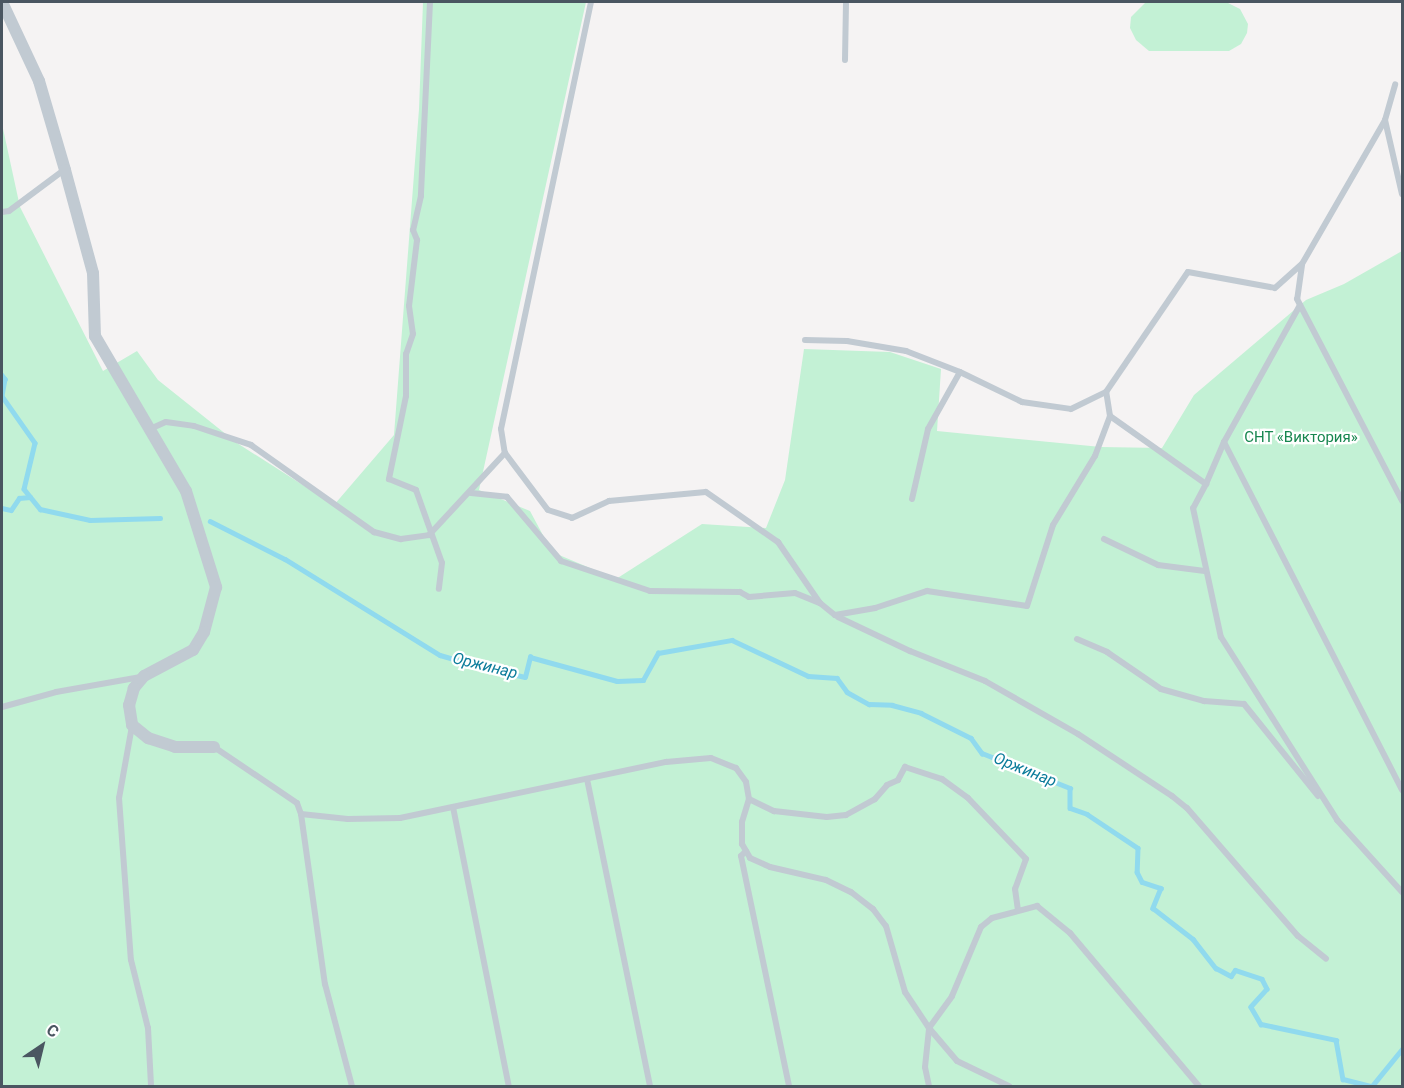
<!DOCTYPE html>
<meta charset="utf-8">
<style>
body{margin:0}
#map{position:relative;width:1404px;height:1088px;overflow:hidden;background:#f5f3f3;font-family:Roboto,sans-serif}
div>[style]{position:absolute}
.green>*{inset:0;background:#c3f1d5}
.stream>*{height:4.5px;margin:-2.25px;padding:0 2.25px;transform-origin:2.25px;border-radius:2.25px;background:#90daee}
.service>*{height:6px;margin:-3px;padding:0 3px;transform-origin:3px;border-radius:3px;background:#c1cad2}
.minor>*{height:12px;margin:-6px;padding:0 6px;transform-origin:6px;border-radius:6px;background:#c1cad2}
span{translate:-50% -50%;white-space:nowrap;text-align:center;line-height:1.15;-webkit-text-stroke:4.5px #fff;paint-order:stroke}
.park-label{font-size:15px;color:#17864f}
.water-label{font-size:16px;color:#0c7c9b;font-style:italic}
.frame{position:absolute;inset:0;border:3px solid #4a5661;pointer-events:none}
.north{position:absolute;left:12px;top:1016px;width:60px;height:60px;-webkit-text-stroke:4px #fff;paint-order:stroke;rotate:35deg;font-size:16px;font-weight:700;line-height:24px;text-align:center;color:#4a5661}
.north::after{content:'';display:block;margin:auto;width:21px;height:27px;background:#4a5661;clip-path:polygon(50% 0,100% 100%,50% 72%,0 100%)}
</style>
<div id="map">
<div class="green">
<div style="clip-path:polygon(423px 2px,586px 2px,479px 490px,530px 511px,552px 552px,616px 579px,702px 524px,766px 528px,785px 480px,804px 349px,890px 352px,941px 369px,937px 431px,1101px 447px,1162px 448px,1194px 395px,1306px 300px,1344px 284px,1402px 251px,1402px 1086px,2px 1086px,2px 124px,20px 207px,103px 371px,137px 351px,158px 380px,237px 443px,334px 505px,394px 435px,419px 109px)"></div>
<div style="clip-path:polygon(1146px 2px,1226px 2px,1240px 9px,1248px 24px,1247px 33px,1241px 44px,1229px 51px,1149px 51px,1136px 40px,1130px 28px,1131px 17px)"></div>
</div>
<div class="stream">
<div style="left:2px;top:375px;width:5px;rotate:53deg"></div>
<div style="left:5px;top:379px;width:17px;rotate:100deg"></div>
<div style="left:2px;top:396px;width:57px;rotate:54.9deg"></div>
<div style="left:35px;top:443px;width:47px;rotate:103.4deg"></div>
<div style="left:24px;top:489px;width:26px;rotate:51deg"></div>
<div style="left:40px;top:509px;width:51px;rotate:12.4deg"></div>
<div style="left:90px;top:520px;width:70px;rotate:-1.6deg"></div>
<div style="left:2px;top:508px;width:9px;rotate:13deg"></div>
<div style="left:11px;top:510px;width:14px;rotate:-56deg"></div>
<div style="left:19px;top:498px;width:11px;rotate:-5deg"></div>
<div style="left:210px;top:521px;width:84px;rotate:26.9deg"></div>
<div style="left:285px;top:559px;width:182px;rotate:31.8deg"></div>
<div style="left:440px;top:655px;width:36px;rotate:16deg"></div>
<div style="left:475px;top:665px;width:51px;rotate:13.5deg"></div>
<div style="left:525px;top:677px;width:21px;rotate:-76deg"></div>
<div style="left:530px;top:657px;width:90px;rotate:15.4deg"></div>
<div style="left:617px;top:681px;width:26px;rotate:-2deg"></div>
<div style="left:643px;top:680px;width:31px;rotate:-61deg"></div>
<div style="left:658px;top:653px;width:75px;rotate:-10deg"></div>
<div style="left:732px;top:640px;width:84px;rotate:25.3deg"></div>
<div style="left:808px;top:676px;width:29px;rotate:4deg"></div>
<div style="left:837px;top:678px;width:17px;rotate:54deg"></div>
<div style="left:847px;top:692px;width:25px;rotate:29deg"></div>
<div style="left:869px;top:704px;width:23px;rotate:2deg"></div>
<div style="left:892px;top:705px;width:30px;rotate:15deg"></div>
<div style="left:921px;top:713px;width:56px;rotate:26.6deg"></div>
<div style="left:971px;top:738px;width:19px;rotate:54deg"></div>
<div style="left:982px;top:753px;width:95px;rotate:21.7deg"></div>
<div style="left:1070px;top:788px;width:20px;rotate:90deg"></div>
<div style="left:1070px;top:808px;width:18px;rotate:19deg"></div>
<div style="left:1087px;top:814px;width:61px;rotate:33.7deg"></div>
<div style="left:1138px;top:848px;width:24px;rotate:92deg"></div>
<div style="left:1137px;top:872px;width:11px;rotate:63deg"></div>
<div style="left:1142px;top:882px;width:20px;rotate:18deg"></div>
<div style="left:1161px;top:888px;width:22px;rotate:112deg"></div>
<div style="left:1153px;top:908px;width:51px;rotate:37.8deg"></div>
<div style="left:1193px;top:939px;width:37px;rotate:52deg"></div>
<div style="left:1216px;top:968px;width:17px;rotate:28deg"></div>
<div style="left:1231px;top:976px;width:7px;rotate:-56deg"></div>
<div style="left:1235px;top:970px;width:28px;rotate:18deg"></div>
<div style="left:1262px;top:979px;width:11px;rotate:63deg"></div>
<div style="left:1267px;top:989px;width:24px;rotate:132deg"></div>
<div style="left:1251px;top:1007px;width:20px;rotate:60deg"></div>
<div style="left:1261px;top:1024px;width:77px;rotate:12deg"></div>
<div style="left:1336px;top:1040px;width:40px;rotate:80deg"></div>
<div style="left:1343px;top:1079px;width:29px;rotate:14deg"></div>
<div style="left:1372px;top:1086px;width:48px;rotate:-51deg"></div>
</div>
<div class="service">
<div style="left:430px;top:2px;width:194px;rotate:92.7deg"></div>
<div style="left:421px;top:196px;width:35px;rotate:103deg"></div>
<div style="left:413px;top:230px;width:11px;rotate:68deg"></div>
<div style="left:417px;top:240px;width:66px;rotate:96.9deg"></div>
<div style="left:409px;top:306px;width:28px;rotate:82deg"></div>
<div style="left:413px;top:334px;width:21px;rotate:109deg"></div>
<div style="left:406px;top:354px;width:42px;rotate:90deg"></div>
<div style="left:406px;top:396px;width:85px;rotate:101.6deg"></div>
<div style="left:389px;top:479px;width:29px;rotate:22deg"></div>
<div style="left:416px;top:490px;width:77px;rotate:70.4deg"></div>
<div style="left:442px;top:563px;width:26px;rotate:97deg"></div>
<div style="left:591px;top:2px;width:436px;rotate:101.9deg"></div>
<div style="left:501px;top:429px;width:24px;rotate:81deg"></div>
<div style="left:505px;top:453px;width:71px;rotate:53deg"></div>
<div style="left:548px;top:510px;width:25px;rotate:18deg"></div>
<div style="left:572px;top:518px;width:41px;rotate:-24.7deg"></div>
<div style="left:609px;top:501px;width:97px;rotate:-5.3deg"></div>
<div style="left:706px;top:492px;width:88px;rotate:34.8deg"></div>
<div style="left:778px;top:542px;width:74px;rotate:55.5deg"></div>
<div style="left:820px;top:603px;width:19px;rotate:39deg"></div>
<div style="left:835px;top:615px;width:41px;rotate:-9.9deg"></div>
<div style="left:875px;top:608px;width:55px;rotate:-18.1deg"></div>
<div style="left:927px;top:591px;width:101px;rotate:8.5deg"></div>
<div style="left:1027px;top:606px;width:85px;rotate:-72.2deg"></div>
<div style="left:1053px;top:525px;width:81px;rotate:-58.7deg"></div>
<div style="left:1095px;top:456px;width:43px;rotate:-69.4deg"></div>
<div style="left:1110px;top:416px;width:24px;rotate:-99deg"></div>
<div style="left:845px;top:60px;width:56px;rotate:-89deg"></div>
<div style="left:1385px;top:120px;width:76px;rotate:77.1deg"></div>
<div style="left:2px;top:212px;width:7px;rotate:-8deg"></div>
<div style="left:9px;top:211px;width:69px;rotate:-36.7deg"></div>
<div style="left:1302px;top:265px;width:34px;rotate:98deg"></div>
<div style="left:1297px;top:299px;width:228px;rotate:62.5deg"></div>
<div style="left:1300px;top:305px;width:157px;rotate:119deg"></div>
<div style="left:1224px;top:442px;width:391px;rotate:62.9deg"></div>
<div style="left:805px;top:340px;width:42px;rotate:1.4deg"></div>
<div style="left:847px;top:341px;width:60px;rotate:9.6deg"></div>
<div style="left:906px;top:351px;width:58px;rotate:21.3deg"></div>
<div style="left:1110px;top:416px;width:118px;rotate:35.3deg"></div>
<div style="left:1206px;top:484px;width:27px;rotate:118deg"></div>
<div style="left:1193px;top:508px;width:132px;rotate:77.8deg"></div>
<div style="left:1221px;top:637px;width:217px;rotate:57.6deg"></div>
<div style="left:1337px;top:820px;width:97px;rotate:47.9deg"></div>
<div style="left:150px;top:429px;width:17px;rotate:-24deg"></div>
<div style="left:166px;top:422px;width:28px;rotate:8deg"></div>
<div style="left:194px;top:426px;width:60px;rotate:18.4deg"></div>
<div style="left:251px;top:445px;width:151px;rotate:35.3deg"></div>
<div style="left:374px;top:532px;width:28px;rotate:15deg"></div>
<div style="left:401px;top:539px;width:28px;rotate:-8deg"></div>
<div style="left:429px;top:535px;width:112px;rotate:-47.2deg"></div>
<div style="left:1206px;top:484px;width:46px;rotate:-66.8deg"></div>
<div style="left:471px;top:493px;width:36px;rotate:6deg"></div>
<div style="left:507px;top:497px;width:84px;rotate:49.8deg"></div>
<div style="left:561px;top:561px;width:94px;rotate:18.6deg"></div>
<div style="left:650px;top:591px;width:90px;rotate:0.6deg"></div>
<div style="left:740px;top:592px;width:10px;rotate:29deg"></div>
<div style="left:749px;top:597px;width:46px;rotate:-5deg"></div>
<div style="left:795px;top:593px;width:27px;rotate:22deg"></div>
<div style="left:912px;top:499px;width:72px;rotate:-77.1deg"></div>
<div style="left:928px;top:429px;width:65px;rotate:-60.7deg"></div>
<div style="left:960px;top:372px;width:69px;rotate:25.8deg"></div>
<div style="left:1022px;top:402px;width:49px;rotate:8.1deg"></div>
<div style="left:1071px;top:409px;width:39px;rotate:-26deg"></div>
<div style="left:1106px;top:392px;width:145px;rotate:-55.7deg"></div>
<div style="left:1188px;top:272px;width:88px;rotate:10.4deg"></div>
<div style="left:1275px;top:288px;width:36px;rotate:-42deg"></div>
<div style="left:1302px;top:264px;width:166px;rotate:-60deg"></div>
<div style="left:1385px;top:120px;width:37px;rotate:-74deg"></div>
<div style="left:1104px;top:539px;width:60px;rotate:25.7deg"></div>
<div style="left:1158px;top:565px;width:47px;rotate:7.3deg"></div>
<div style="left:838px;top:617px;width:80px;rotate:25.3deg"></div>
<div style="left:910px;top:651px;width:81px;rotate:21.8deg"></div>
<div style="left:985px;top:681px;width:107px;rotate:29.7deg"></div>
<div style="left:1078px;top:734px;width:113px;rotate:33.4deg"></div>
<div style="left:1172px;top:796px;width:19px;rotate:39deg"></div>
<div style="left:1187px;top:808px;width:169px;rotate:49.1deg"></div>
<div style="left:1298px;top:936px;width:36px;rotate:39deg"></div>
<div style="left:1077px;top:639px;width:33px;rotate:23deg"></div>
<div style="left:1107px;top:652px;width:65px;rotate:34.4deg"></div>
<div style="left:1161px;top:689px;width:45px;rotate:15.6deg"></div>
<div style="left:1204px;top:701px;width:40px;rotate:4.3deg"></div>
<div style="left:1244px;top:704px;width:118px;rotate:51.2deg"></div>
<div style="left:2px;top:707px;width:56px;rotate:-15.5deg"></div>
<div style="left:56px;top:692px;width:86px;rotate:-10deg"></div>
<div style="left:132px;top:726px;width:73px;rotate:100.2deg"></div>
<div style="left:119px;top:798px;width:162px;rotate:85.8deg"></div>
<div style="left:131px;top:960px;width:70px;rotate:76deg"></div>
<div style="left:148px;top:1028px;width:58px;rotate:87deg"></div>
<div style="left:214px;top:747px;width:100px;rotate:34deg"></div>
<div style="left:297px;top:803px;width:12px;rotate:70deg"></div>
<div style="left:301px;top:814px;width:47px;rotate:6.1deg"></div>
<div style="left:348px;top:819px;width:52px;rotate:-1.1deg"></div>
<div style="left:400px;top:818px;width:272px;rotate:-11.9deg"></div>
<div style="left:666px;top:762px;width:45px;rotate:-5.1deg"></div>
<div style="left:711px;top:758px;width:27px;rotate:22deg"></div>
<div style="left:736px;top:768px;width:17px;rotate:54deg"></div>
<div style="left:746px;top:782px;width:17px;rotate:80deg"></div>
<div style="left:749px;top:799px;width:24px;rotate:107deg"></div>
<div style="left:742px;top:822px;width:22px;rotate:90deg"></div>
<div style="left:742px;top:844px;width:16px;rotate:60deg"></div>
<div style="left:750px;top:858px;width:22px;rotate:24deg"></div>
<div style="left:770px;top:867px;width:57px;rotate:13.1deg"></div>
<div style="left:826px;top:880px;width:28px;rotate:26deg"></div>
<div style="left:851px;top:892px;width:28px;rotate:38deg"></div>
<div style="left:873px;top:909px;width:21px;rotate:53deg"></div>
<div style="left:886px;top:926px;width:69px;rotate:73.9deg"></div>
<div style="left:905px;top:992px;width:43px;rotate:56.3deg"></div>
<div style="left:929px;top:1028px;width:43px;rotate:49.7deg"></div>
<div style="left:957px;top:1061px;width:58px;rotate:25.7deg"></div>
<div style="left:587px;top:779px;width:313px;rotate:78.4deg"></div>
<div style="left:749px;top:799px;width:28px;rotate:26deg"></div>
<div style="left:774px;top:811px;width:53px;rotate:6.5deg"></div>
<div style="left:827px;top:817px;width:19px;rotate:-6deg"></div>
<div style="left:846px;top:815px;width:33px;rotate:-29deg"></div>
<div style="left:875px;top:799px;width:18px;rotate:-49deg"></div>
<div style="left:887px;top:785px;width:12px;rotate:-24deg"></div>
<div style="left:898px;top:780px;width:15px;rotate:-62deg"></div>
<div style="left:905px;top:767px;width:39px;rotate:18deg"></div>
<div style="left:942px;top:779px;width:32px;rotate:36deg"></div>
<div style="left:968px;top:798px;width:84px;rotate:46.4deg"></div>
<div style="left:1026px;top:859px;width:32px;rotate:110deg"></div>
<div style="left:1015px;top:889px;width:21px;rotate:82deg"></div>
<div style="left:453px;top:807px;width:285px;rotate:78.7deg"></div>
<div style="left:301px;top:814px;width:172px;rotate:82deg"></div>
<div style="left:325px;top:984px;width:106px;rotate:75.2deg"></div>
<div style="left:746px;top:851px;width:7px;rotate:135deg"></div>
<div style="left:741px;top:856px;width:235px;rotate:78.2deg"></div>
<div style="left:929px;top:1086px;width:19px;rotate:-102deg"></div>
<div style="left:925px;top:1067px;width:39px;rotate:-84deg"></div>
<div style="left:929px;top:1028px;width:39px;rotate:-54deg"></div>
<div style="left:952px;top:996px;width:75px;rotate:-67.2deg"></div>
<div style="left:981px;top:927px;width:14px;rotate:-39deg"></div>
<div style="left:992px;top:918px;width:47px;rotate:-14.9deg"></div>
<div style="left:1037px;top:906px;width:43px;rotate:39.3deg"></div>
<div style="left:1070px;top:933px;width:200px;rotate:49.9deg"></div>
</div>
<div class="minor">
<div style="left:2px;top:2px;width:87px;rotate:64.9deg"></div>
<div style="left:39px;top:81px;width:93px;rotate:73.7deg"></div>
<div style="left:65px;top:170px;width:107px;rotate:74.8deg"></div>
<div style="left:93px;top:273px;width:63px;rotate:88.2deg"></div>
<div style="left:95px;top:336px;width:180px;rotate:59.6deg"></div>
<div style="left:186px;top:491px;width:101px;rotate:72.6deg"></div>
<div style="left:216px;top:587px;width:47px;rotate:104.9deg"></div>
<div style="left:204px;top:632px;width:21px;rotate:121deg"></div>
<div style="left:193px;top:650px;width:55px;rotate:152deg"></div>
<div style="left:144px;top:676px;width:16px;rotate:130deg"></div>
<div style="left:134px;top:688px;width:18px;rotate:106deg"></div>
<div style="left:129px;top:705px;width:20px;rotate:81deg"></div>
<div style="left:132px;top:725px;width:21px;rotate:39deg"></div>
<div style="left:148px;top:738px;width:28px;rotate:18deg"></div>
<div style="left:175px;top:747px;width:39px"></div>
</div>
<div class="park-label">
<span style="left:1301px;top:438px">СНТ «Виктория»</span>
</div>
<div class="water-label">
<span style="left:485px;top:666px;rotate:14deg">Оржинар</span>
<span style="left:1025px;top:770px;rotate:22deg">Оржинар</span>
</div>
<div class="frame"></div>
<div class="north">С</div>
</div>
